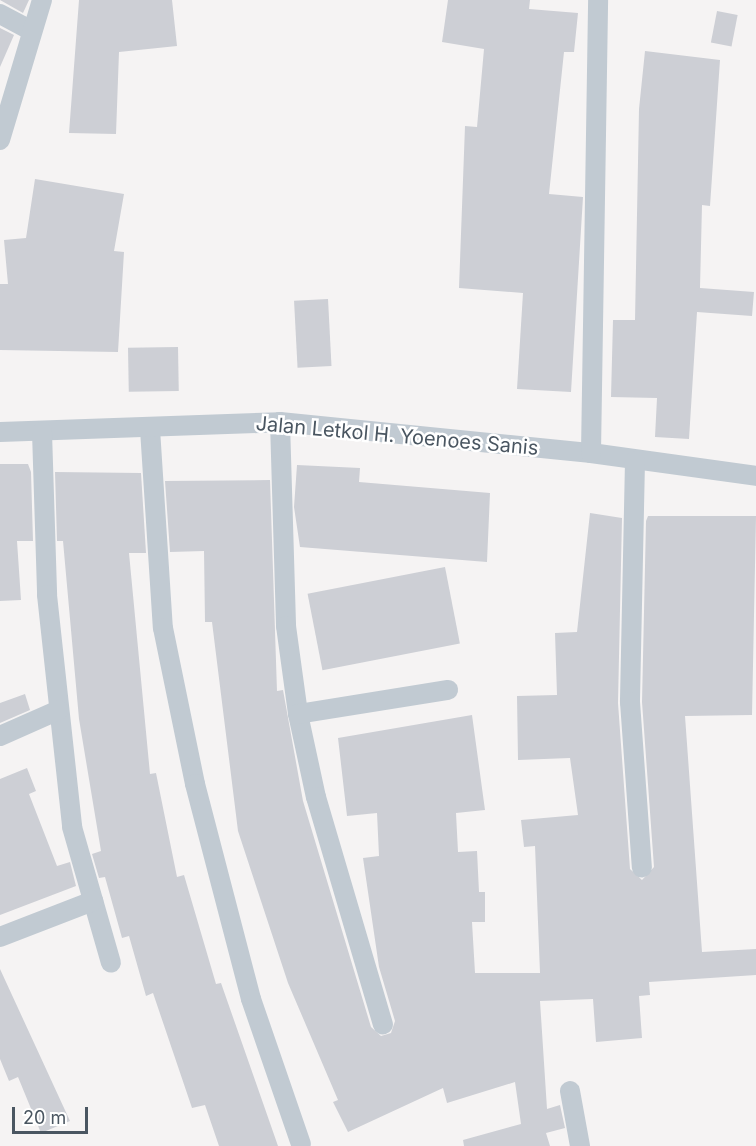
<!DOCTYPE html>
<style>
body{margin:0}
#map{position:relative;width:756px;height:1146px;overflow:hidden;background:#f5f3f3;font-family:Inter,sans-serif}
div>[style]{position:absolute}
.building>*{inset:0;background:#cdcfd5;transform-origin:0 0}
.minor>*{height:20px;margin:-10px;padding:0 10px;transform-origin:10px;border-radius:10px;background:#c1cad2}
span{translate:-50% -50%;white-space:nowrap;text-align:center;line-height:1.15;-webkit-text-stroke:5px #fff;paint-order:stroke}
.street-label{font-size:20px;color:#4a5661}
.scale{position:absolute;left:12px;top:1107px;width:76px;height:27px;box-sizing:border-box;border:3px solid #4a5661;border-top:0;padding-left:8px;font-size:18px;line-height:21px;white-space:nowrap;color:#4a5661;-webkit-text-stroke:4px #fff;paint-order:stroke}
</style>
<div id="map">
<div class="building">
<div style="clip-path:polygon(0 0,29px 0,23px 13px)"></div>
<div style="clip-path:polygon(79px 0,172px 0,177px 46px,119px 52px,116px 134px,69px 133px)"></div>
<div style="clip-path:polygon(448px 0,530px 0,529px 9px,578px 13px,574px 52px,564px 52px,549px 194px,583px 197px,571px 392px,517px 389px,523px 293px,459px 288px,465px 126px,477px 127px,484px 49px,442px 42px)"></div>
<div style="left:717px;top:11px;width:21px;height:32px;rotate:11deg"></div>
<div style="clip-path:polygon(0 28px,14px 35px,0 67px)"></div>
<div style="clip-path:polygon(645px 51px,720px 60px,710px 206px,702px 205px,700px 288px,754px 292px,752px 316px,697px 312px,689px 439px,655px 437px,657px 398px,611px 397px,613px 320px,635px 320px,639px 109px)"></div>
<div style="clip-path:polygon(35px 179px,124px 194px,114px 251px,124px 252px,118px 352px,0 350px,0 284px,8px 284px,4px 240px,26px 238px)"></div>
<div style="left:328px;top:299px;width:67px;height:34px;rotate:87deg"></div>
<div style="left:178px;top:347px;width:44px;height:50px;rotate:89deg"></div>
<div style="clip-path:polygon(0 464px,28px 464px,31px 472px,33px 541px,17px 541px,21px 600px,0 601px)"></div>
<div style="clip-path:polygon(297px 465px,360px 468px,359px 482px,490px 493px,487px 562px,300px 547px,294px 507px)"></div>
<div style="clip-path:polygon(55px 472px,141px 473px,146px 553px,129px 553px,150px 774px,156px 773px,177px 877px,184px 875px,216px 984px,221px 983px,278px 1146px,219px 1146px,205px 1105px,192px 1108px,153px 993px,146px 996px,129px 936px,122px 938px,105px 877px,99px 878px,92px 854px,101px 851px,79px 719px,63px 541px,57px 541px)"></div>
<div style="clip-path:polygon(270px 480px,277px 691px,283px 690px,303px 801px,371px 1027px,381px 1036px,391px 1033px,395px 1021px,379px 967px,363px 858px,379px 856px,377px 813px,347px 816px,338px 738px,472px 715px,485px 810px,456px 813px,458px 852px,477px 851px,479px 892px,485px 892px,485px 922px,472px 922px,475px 973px,540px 973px,535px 846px,524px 847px,521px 820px,578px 815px,570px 758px,518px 760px,517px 696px,557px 695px,555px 633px,577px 632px,590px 513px,622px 518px,618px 703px,630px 869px,642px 880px,654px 867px,642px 702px,646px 521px,648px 516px,756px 516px,752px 715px,685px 716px,702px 952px,756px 949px,756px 975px,649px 982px,650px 995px,639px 996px,642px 1038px,596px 1042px,593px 999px,540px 1001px,547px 1109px,560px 1105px,565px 1128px,546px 1133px,550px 1146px,464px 1146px,463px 1140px,521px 1124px,515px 1082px,447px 1103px,443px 1088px,348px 1132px,333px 1102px,338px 1100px,288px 983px,238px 831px,212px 622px,205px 622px,204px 551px,170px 552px,165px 481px)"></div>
<div style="left:445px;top:567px;width:78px;height:140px;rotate:79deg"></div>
<div style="clip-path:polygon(25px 694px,30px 710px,0 723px,0 703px)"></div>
<div style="clip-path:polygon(27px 768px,36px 791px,29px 794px,57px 866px,70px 862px,76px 886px,0 915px,0 779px)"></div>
<div style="clip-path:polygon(0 969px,70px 1121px,41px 1133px,18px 1077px,9px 1081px,0 1059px)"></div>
</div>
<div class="minor">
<div style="left:0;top:14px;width:36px;rotate:28deg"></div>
<div style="left:0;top:140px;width:146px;rotate:-73.3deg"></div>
<div style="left:280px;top:422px;width:204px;rotate:88.3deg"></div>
<div style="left:286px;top:626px;width:89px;rotate:82.2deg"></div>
<div style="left:298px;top:714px;width:85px;rotate:77.8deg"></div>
<div style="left:316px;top:797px;width:237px;rotate:73.6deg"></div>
<div style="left:150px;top:429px;width:199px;rotate:86.3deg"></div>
<div style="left:163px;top:628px;width:159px;rotate:78.4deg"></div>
<div style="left:195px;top:784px;width:222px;rotate:75.4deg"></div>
<div style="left:251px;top:999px;width:153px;rotate:71deg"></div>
<div style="left:0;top:432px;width:280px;rotate:-2deg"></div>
<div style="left:280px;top:422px;width:313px;rotate:5.7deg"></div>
<div style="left:591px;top:453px;width:167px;rotate:7.9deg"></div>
<div style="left:42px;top:432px;width:163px;rotate:88.2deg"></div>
<div style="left:47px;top:595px;width:233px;rotate:83.8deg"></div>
<div style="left:72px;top:827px;width:141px;rotate:74deg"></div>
<div style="left:591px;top:453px;width:453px;rotate:-89.1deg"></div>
<div style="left:635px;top:461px;width:241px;rotate:91.2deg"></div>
<div style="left:630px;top:702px;width:166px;rotate:85.9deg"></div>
<div style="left:298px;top:714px;width:152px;rotate:-9.1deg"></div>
<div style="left:0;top:736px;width:64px;rotate:-23.8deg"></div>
<div style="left:0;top:937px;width:100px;rotate:-21.2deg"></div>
<div style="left:570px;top:1091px;width:56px;rotate:79.7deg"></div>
</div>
<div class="street-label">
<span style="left:397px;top:436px;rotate:5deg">Jalan Letkol H. Yoenoes Sanis</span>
</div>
<div class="scale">20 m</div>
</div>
